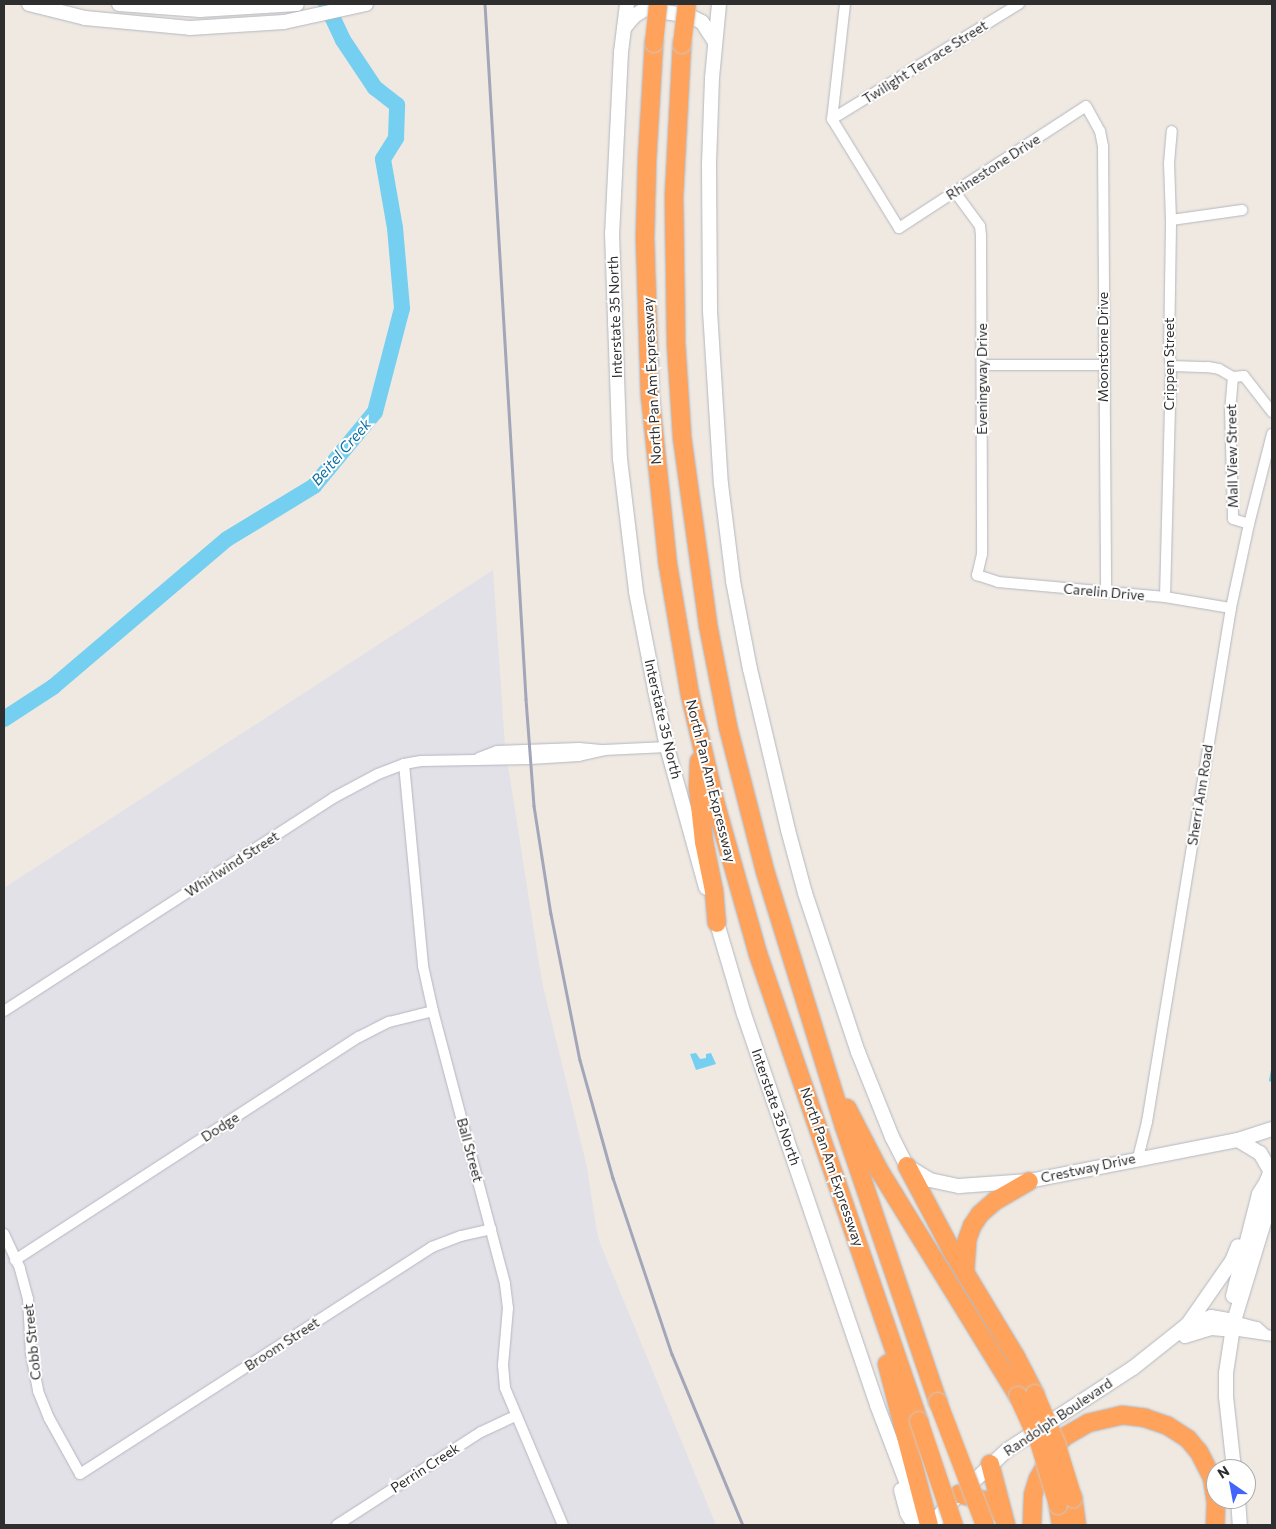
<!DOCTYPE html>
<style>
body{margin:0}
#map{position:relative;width:1276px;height:1529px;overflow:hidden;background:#efe9e1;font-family:Commissioner,sans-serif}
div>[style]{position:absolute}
.industrial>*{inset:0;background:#e3e1e8}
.water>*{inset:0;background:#75cff0}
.stream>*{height:2.5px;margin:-1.25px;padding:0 1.25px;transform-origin:1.25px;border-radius:1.25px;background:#75cff0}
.river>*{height:16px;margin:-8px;padding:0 8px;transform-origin:8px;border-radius:8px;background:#75cff0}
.roads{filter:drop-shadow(0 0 1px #b4b7c1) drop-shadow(0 0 1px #b4b7c1)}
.street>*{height:10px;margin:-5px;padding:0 5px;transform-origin:5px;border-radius:5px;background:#fff}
.secondary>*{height:14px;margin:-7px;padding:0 7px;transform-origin:7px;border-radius:7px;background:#fff}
.highway>*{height:18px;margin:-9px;padding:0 9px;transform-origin:9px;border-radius:9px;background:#ffa35c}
.rail>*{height:2.5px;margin:-1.25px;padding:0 1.25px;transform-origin:1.25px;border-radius:1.25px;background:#a3a6b8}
.bridges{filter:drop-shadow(0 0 1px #c9c9c9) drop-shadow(0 0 1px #c9c9c9)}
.highway-bridge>*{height:18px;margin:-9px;padding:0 9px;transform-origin:9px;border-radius:9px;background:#ffa35c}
span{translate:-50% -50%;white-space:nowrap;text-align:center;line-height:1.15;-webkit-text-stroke:4px #fff;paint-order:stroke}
.street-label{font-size:14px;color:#2e2e2e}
.water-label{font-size:15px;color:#0d6fa3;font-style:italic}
.frame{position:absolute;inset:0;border:5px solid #2e2e2e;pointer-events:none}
.north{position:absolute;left:1206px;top:1459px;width:50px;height:50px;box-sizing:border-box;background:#fff;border:1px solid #ababab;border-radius:50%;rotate:327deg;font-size:14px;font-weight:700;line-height:20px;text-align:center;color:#2e2e2e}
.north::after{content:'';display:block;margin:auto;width:18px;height:22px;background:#4264fb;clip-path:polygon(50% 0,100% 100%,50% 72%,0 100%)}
</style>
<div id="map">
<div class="industrial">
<div style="clip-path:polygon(493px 570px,505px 746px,542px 982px,587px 1167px,596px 1227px,600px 1243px,716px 1525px,4px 1525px,4px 888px)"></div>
</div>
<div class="water">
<div style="clip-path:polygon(696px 1053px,700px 1059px,706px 1058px,706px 1054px,711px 1053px,716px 1064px,696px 1070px,690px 1054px)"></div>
</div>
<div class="stream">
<div style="left:1270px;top:1080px;width:10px;rotate:-79deg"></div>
</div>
<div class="river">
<div style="left:4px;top:719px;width:59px;rotate:-33.1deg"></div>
<div style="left:53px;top:687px;width:228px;rotate:-40.4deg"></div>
<div style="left:227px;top:539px;width:102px;rotate:-31.3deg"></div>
<div style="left:314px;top:486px;width:96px;rotate:-50.5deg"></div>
<div style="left:375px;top:412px;width:107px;rotate:-75.4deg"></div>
<div style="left:402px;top:308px;width:80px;rotate:-95deg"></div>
<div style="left:395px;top:228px;width:70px;rotate:-99.9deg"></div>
<div style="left:383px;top:159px;width:25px;rotate:-58deg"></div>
<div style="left:396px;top:138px;width:33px;rotate:-88deg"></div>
<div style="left:397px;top:105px;width:28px;rotate:-142deg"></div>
<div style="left:375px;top:88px;width:58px;rotate:-123.7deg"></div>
<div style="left:343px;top:40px;width:40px;rotate:-115deg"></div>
</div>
<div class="roads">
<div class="street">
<div style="left:845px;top:4px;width:116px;rotate:96.4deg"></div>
<div style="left:832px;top:119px;width:128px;rotate:58.4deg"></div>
<div style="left:899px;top:228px;width:223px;rotate:-33.1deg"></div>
<div style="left:1086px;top:106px;width:29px;rotate:61deg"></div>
<div style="left:1100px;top:131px;width:15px;rotate:79deg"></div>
<div style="left:1103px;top:146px;width:447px;rotate:89.6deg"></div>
<div style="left:832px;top:119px;width:220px;rotate:-31.6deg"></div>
<div style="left:955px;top:192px;width:42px;rotate:53.7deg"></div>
<div style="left:980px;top:226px;width:10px;rotate:84deg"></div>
<div style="left:981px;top:236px;width:318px;rotate:89.8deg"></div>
<div style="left:982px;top:554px;width:22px;rotate:103deg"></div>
<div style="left:977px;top:575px;width:22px;rotate:18deg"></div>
<div style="left:998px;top:582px;width:168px;rotate:5.1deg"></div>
<div style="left:1165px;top:597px;width:67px;rotate:9.5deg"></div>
<div style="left:1171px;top:220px;width:72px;rotate:-8deg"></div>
<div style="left:982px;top:365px;width:121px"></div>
<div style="left:1171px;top:366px;width:37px;rotate:2deg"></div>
<div style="left:1208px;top:367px;width:11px;rotate:10deg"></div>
<div style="left:1219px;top:369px;width:16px;rotate:30deg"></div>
<div style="left:1233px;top:377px;width:11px;rotate:-5deg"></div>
<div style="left:1244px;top:376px;width:46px;rotate:52.1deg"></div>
<div style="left:1233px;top:377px;width:32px;rotate:95deg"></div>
<div style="left:1230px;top:409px;width:110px;rotate:88.4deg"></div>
<div style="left:1233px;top:519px;width:17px;rotate:17deg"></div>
<div style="left:1165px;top:597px;width:231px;rotate:-88.5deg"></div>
<div style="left:1171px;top:366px;width:14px;rotate:-98deg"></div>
<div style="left:1169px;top:352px;width:132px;rotate:-89.1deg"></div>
<div style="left:1171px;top:220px;width:57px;rotate:-92deg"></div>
<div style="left:1169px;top:163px;width:32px;rotate:-85deg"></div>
<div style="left:479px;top:758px;width:19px;rotate:-21deg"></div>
<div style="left:497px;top:751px;width:82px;rotate:-2.1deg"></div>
<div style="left:579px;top:748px;width:25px;rotate:5deg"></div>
<div style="left:604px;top:750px;width:63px;rotate:-2.7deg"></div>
<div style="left:404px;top:764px;width:203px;rotate:84.6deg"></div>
<div style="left:423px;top:966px;width:46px;rotate:77.5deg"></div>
<div style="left:433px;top:1011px;width:282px;rotate:75.2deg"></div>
<div style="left:505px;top:1284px;width:24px;rotate:83deg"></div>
<div style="left:508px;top:1308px;width:57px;rotate:95deg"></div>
<div style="left:503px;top:1365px;width:23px;rotate:85deg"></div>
<div style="left:505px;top:1388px;width:149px;rotate:67.1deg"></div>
<div style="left:4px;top:1011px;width:392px;rotate:-32.9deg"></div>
<div style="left:333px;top:798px;width:51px;rotate:-28.1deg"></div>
<div style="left:378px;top:774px;width:28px;rotate:-21deg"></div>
<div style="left:404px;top:764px;width:17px;rotate:-10deg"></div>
<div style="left:421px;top:761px;width:109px;rotate:-1.1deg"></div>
<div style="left:530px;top:759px;width:49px;rotate:-3.5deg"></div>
<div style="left:579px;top:756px;width:26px;rotate:-13deg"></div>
<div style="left:1138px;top:1158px;width:37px;rotate:-76deg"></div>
<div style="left:1147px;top:1122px;width:521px;rotate:-80.72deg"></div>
<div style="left:1231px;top:608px;width:86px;rotate:-77.9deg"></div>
<div style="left:1249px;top:524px;width:93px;rotate:-75.7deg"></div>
<div style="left:4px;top:1234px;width:38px;rotate:65deg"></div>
<div style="left:20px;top:1269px;width:31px;rotate:75deg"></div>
<div style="left:28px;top:1299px;width:55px;rotate:86.9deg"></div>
<div style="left:31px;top:1354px;width:38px;rotate:79deg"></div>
<div style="left:38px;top:1391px;width:29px;rotate:68deg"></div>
<div style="left:49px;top:1418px;width:64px;rotate:61deg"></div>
<div style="left:80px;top:1474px;width:419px;rotate:-32.8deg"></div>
<div style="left:432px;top:1247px;width:31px;rotate:-21deg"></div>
<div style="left:461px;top:1236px;width:31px;rotate:-13deg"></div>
<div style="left:15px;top:1260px;width:410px;rotate:-33deg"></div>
<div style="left:359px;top:1037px;width:34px;rotate:-27deg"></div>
<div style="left:389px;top:1022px;width:45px;rotate:-14deg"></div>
<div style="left:1234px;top:1321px;width:24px;rotate:15deg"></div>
<div style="left:1257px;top:1327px;width:12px;rotate:42deg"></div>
<div style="left:1232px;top:1330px;width:40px;rotate:8.5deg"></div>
<div style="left:337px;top:1525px;width:171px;rotate:-32.9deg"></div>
<div style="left:481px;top:1432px;width:38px;rotate:-25deg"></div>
</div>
<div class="secondary">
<div style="left:29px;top:4px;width:58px;rotate:14deg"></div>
<div style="left:85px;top:18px;width:105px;rotate:5.4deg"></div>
<div style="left:190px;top:28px;width:94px;rotate:-3.7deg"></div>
<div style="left:284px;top:22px;width:84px;rotate:-12.4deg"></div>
<div style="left:119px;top:4px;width:81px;rotate:4.2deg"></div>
<div style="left:200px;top:10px;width:97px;rotate:-3.5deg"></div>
<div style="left:627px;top:4px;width:48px;rotate:97.1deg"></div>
<div style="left:621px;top:52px;width:181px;rotate:92.8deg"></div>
<div style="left:612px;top:233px;width:226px;rotate:88deg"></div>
<div style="left:620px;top:459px;width:134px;rotate:83.1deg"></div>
<div style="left:636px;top:592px;width:100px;rotate:79deg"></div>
<div style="left:655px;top:690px;width:58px;rotate:78.1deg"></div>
<div style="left:667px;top:747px;width:146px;rotate:74.5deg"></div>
<div style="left:719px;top:4px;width:74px;rotate:95.4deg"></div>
<div style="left:712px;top:78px;width:88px;rotate:92deg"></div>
<div style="left:709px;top:166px;width:145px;rotate:89.6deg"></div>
<div style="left:710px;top:311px;width:173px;rotate:86.4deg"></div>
<div style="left:721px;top:484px;width:98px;rotate:82.9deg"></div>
<div style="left:733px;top:581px;width:90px;rotate:79.1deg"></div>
<div style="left:750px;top:669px;width:165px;rotate:76.7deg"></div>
<div style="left:788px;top:830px;width:65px;rotate:74.9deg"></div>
<div style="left:805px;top:893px;width:168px;rotate:71.6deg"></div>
<div style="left:858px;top:1052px;width:92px;rotate:68.2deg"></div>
<div style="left:892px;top:1137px;width:33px;rotate:63deg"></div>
<div style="left:907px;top:1166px;width:27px;rotate:31deg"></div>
<div style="left:930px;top:1180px;width:30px;rotate:12deg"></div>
<div style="left:959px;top:1186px;width:70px;rotate:-4.1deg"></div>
<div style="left:1029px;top:1181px;width:213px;rotate:-11.1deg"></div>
<div style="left:1238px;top:1140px;width:36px;rotate:-18deg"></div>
<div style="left:624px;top:28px;width:16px;rotate:-50deg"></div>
<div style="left:634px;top:16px;width:13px;rotate:-32deg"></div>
<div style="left:645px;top:9px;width:46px;rotate:8.8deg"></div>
<div style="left:690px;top:16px;width:13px;rotate:27deg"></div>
<div style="left:702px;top:22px;width:24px;rotate:57deg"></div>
<div style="left:714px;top:913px;width:105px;rotate:73.5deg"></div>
<div style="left:744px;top:1014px;width:413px;rotate:71.2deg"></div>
<div style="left:877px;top:1405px;width:121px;rotate:69.2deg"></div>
<div style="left:1238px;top:1140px;width:26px;rotate:31deg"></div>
<div style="left:1260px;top:1153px;width:22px;rotate:60deg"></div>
<div style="left:1233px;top:1296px;width:105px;rotate:-75.7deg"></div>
<div style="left:1259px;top:1194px;width:15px;rotate:-58deg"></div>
<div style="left:1267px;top:1181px;width:15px;rotate:-70deg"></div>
<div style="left:1188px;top:1324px;width:77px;rotate:-55.1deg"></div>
<div style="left:1232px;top:1261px;width:16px;rotate:-68deg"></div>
<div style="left:1185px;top:1336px;width:27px;rotate:-17deg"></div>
<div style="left:1211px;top:1328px;width:21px;rotate:5deg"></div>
<div style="left:1234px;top:1469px;width:73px;rotate:-96.3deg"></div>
<div style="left:1226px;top:1396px;width:23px;rotate:-90deg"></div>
<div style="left:1226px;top:1373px;width:53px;rotate:-81.3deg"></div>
<div style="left:1234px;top:1321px;width:131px;rotate:-73.1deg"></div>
<div style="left:1272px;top:1196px;width:16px;rotate:-108deg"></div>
<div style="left:901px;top:1490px;width:24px;rotate:75deg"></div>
<div style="left:907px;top:1513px;width:14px;rotate:60deg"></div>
<div style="left:1238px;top:1499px;width:26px;rotate:86deg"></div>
<div style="left:933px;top:1525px;width:19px;rotate:-55deg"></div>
<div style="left:944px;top:1509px;width:86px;rotate:-43.1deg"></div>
<div style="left:1007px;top:1450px;width:150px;rotate:-33.1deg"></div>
<div style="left:1133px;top:1368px;width:69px;rotate:-38.5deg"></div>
<div style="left:1187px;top:1325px;width:25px;rotate:-18deg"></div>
<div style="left:1211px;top:1317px;width:23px;rotate:10deg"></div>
</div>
<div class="highway">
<div style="left:654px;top:43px;width:119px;rotate:93.4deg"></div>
<div style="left:647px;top:162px;width:76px;rotate:91.5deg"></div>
<div style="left:645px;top:238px;width:157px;rotate:88.2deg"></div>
<div style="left:650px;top:395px;width:171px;rotate:84deg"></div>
<div style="left:668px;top:565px;width:132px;rotate:80.4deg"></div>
<div style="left:690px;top:695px;width:110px;rotate:76.8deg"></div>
<div style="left:715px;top:802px;width:158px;rotate:74.2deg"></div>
<div style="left:758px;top:954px;width:494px;rotate:71deg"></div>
<div style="left:682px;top:44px;width:152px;rotate:93deg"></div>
<div style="left:674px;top:196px;width:147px;rotate:89.2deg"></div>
<div style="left:676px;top:343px;width:94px;rotate:86.3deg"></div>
<div style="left:682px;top:437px;width:190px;rotate:82.1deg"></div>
<div style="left:708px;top:625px;width:104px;rotate:78.9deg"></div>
<div style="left:728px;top:727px;width:149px;rotate:75.6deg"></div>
<div style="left:765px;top:871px;width:267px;rotate:72.8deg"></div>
<div style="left:844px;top:1126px;width:292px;rotate:71.2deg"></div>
<div style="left:699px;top:761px;width:26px;rotate:92deg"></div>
<div style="left:698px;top:787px;width:55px;rotate:83.8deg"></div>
<div style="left:704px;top:842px;width:50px;rotate:78.5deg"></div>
<div style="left:714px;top:891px;width:32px;rotate:85deg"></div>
<div style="left:847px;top:1108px;width:70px;rotate:62.7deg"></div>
<div style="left:879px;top:1170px;width:265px;rotate:58.4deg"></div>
<div style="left:907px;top:1166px;width:96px;rotate:62.1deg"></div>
<div style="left:952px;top:1251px;width:124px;rotate:58.9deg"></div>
<div style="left:1016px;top:1357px;width:42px;rotate:62.8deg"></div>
<div style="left:965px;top:1272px;width:32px;rotate:-86deg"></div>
<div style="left:967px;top:1240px;width:15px;rotate:-70deg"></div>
<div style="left:972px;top:1226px;width:14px;rotate:-56deg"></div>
<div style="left:980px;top:1214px;width:20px;rotate:-41deg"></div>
<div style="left:995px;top:1201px;width:39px;rotate:-30deg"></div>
<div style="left:887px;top:1364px;width:166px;rotate:75.4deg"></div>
<div style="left:990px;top:1464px;width:63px;rotate:75.3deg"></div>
<div style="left:959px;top:1494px;width:30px;rotate:14deg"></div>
<div style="left:988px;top:1501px;width:21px;rotate:45deg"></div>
<div style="left:1073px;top:1498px;width:27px;rotate:82deg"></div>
<div style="left:1058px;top:1505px;width:20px;rotate:81deg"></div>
<div style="left:1032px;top:1525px;width:30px;rotate:-88deg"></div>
<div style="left:1033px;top:1495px;width:17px;rotate:-73deg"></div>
<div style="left:1038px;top:1479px;width:38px;rotate:-61deg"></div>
<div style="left:1056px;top:1446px;width:12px;rotate:-48deg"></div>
<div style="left:1064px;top:1437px;width:28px;rotate:-30deg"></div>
<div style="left:1088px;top:1423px;width:35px;rotate:-13deg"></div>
<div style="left:1122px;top:1415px;width:23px;rotate:7deg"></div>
<div style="left:1145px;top:1418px;width:24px;rotate:19deg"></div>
<div style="left:1168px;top:1426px;width:24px;rotate:33deg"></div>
<div style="left:1188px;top:1439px;width:17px;rotate:50deg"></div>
<div style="left:1199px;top:1452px;width:28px;rotate:63deg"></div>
<div style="left:1212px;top:1477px;width:25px;rotate:81deg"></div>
<div style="left:1216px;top:1502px;width:23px;rotate:92deg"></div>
</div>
</div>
<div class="rail">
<div style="left:485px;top:4px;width:696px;rotate:86.62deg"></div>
<div style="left:526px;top:699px;width:107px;rotate:85.7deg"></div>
<div style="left:534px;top:806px;width:109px;rotate:81.1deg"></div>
<div style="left:551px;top:914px;width:149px;rotate:78.8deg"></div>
<div style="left:580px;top:1060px;width:123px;rotate:74.4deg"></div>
<div style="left:613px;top:1178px;width:186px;rotate:71.5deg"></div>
<div style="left:672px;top:1354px;width:185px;rotate:67.5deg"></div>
</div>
<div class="bridges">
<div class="highway-bridge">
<div style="left:654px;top:43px;width:39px;rotate:-84deg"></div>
<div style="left:682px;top:44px;width:40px;rotate:-82.9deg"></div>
<div style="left:1035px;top:1394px;width:53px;rotate:66.8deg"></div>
<div style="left:1056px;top:1443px;width:58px;rotate:72.8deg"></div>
<div style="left:1018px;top:1396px;width:51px;rotate:65.5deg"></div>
<div style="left:1039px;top:1442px;width:66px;rotate:73.2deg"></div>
<div style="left:938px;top:1402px;width:132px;rotate:69.1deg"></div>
<div style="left:919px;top:1421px;width:110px;rotate:71.4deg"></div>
</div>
</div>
<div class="street-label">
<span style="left:925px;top:62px;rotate:-32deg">Twilight Terrace Street</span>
<span style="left:993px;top:167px;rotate:-33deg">Rhinestone Drive</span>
<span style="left:615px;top:317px;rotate:-92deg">Interstate 35 North</span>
<span style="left:1103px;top:347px;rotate:-90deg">Moonstone Drive</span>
<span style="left:1169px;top:364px;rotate:-90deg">Crippen Street</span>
<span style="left:982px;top:379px;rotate:-90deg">Eveningway Drive</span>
<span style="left:652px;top:381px;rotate:-93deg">North Pan Am Expressway</span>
<span style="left:1232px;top:456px;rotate:-91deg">Mall View Street</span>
<span style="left:1104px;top:592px;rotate:5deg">Carelin Drive</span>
<span style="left:663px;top:719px;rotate:77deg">Interstate 35 North</span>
<span style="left:711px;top:781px;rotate:76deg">North Pan Am Expressway</span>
<span style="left:1200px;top:795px;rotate:-81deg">Sherri Ann Road</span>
<span style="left:232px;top:864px;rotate:-33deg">Whirlwind Street</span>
<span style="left:776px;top:1107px;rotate:71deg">Interstate 35 North</span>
<span style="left:220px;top:1127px;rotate:-33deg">Dodge</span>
<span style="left:470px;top:1150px;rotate:75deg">Ball Street</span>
<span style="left:832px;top:1167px;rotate:71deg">North Pan Am Expressway</span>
<span style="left:1088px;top:1168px;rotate:-12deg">Crestway Drive</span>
<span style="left:32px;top:1342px;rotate:-96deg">Cobb Street</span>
<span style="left:282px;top:1344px;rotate:-33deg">Broom Street</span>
<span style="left:1058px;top:1417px;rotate:-34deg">Randolph Boulevard</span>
<span style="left:425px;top:1468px;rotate:-33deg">Perrin Creek</span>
</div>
<div class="water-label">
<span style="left:341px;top:452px;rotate:-49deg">Beitel Creek</span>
</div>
<div class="frame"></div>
<div class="north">N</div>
</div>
